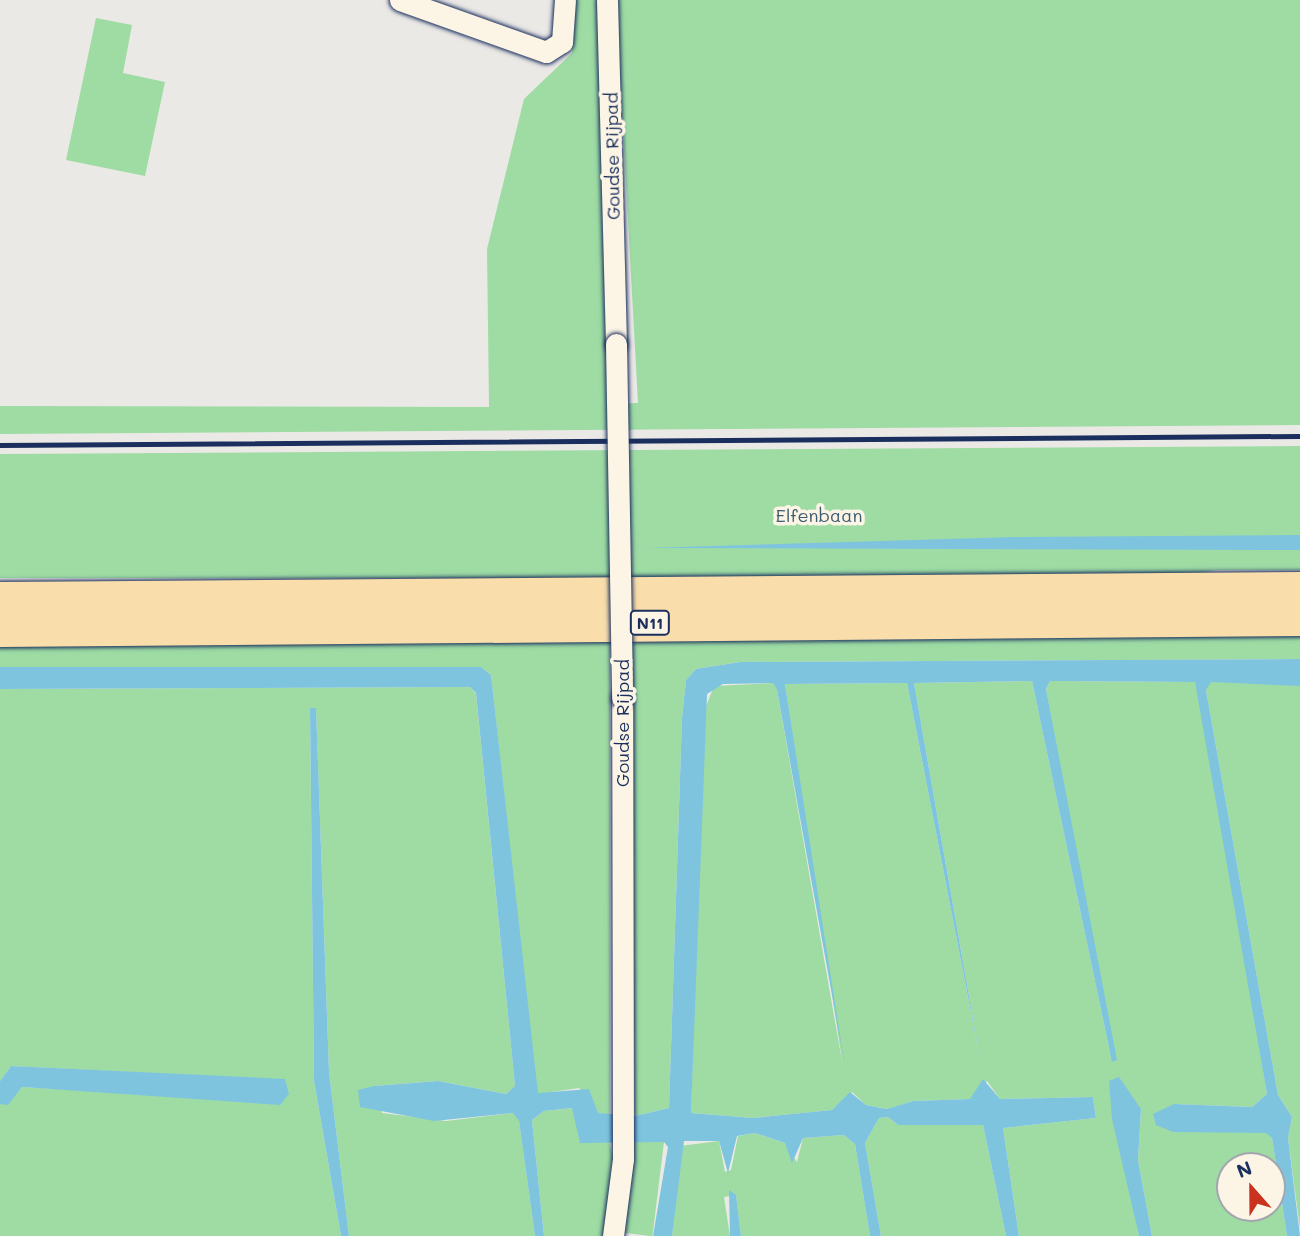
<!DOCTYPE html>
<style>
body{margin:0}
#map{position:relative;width:1300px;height:1236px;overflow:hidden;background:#ebe9e6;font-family:Mali,sans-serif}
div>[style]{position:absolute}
.green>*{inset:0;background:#9edca4;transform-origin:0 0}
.water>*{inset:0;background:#7ec4df}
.roads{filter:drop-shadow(0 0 2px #1b2f5e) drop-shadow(0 0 2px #1b2f5e)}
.minor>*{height:21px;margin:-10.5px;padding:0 10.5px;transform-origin:10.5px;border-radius:10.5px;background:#fcf5e5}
.trunk>*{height:35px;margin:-17.5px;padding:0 17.5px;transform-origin:17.5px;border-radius:17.5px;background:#f9deab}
.rail>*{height:5px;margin:-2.5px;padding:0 2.5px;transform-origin:2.5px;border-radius:2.5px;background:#1b2f5e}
.bridges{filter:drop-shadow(0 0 2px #1b2f5e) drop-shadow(0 0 2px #1b2f5e)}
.minor-bridge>*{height:21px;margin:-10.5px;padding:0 10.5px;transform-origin:10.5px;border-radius:10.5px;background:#fcf5e5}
span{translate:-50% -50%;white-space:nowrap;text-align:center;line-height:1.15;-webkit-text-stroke:7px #fcf5e5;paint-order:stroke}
.shield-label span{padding:2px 5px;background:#fcf5e5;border:2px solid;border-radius:5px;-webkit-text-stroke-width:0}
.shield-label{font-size:16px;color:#1b2f5e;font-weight:700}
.street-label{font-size:18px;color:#1b2f5e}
.park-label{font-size:18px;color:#3c5a70}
.north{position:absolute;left:1216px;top:1152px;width:70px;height:70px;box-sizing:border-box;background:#fcf5e5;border:2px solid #a2a6af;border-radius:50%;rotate:339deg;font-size:19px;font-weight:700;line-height:28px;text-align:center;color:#1b2f5e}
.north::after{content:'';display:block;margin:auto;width:24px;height:32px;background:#c8321e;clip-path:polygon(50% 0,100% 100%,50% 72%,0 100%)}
</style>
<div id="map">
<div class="green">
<div style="clip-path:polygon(575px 0,604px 0,609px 404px,638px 403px,616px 0,1300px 0,1300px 425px,0 434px,0 406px,489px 407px,487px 249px,524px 99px,572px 53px)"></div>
<div style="clip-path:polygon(96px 18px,132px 25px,123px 73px,165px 82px,145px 176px,66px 160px)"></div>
<div style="clip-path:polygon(1300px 446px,1300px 570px,1216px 570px,1167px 579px,0 578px,0 454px)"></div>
<div style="clip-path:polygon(1300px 634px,1300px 659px,740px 662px,696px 669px,686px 680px,682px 718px,669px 1108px,635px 1116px,630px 640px)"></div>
<div style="clip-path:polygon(610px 640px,610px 1116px,598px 1113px,579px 1088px,538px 1094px,535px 1082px,491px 675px,481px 667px,0 667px,0 643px)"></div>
<div style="clip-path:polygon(evenodd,1032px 681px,1112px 1062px,1046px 689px,1050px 681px,1195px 682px,1202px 696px,1267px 1094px,1252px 1107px,1174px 1104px,1173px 1132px,1266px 1132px,1272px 1138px,1287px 1236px,1152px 1236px,1138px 1160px,1141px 1109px,1109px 1081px,1139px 1236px,1019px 1236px,1003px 1128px,1096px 1118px,1093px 1097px,1000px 1099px,987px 1081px,970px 1099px,913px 1101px,888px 1109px,866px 1105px,852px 1092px,832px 1110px,753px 1118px,691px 1113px,703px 714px,714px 686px,773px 683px,777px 690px,843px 1067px,785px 684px,907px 683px,980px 1059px,914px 683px,1032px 681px,1230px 1166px,1272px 1166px,1272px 1208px,1230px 1208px,1230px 1166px)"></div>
<div style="clip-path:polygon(1293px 681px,1300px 686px,1300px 1229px,1288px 1138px,1292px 1117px,1278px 1095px,1206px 690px,1210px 682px)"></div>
<div style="clip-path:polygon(470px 687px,476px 694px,515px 1086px,506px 1094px,438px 1081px,374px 1086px,382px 1113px,446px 1121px,513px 1113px,519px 1120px,535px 1236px,349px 1236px,329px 1072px,316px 709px,310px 709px,314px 1081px,341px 1236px,0 1236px,0 1104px,8px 1104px,22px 1087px,168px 1095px,167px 1074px,11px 1066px,0 1081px,0 689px)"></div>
<div style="clip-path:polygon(573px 1108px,580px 1142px,609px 1142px,614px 1160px,603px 1236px,544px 1236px,532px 1120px,544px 1111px)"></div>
<div style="clip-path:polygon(888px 1117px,898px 1125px,983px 1125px,1006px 1236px,881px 1236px,865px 1143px,879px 1118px)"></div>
<div style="clip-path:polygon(755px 1133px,785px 1143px,797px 1162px,803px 1138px,844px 1135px,855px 1144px,870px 1236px,741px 1236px,736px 1195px,724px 1197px,730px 1236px,672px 1236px,680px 1146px,719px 1141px,725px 1172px,731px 1170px,738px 1136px)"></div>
<div style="left:664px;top:1142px;width:95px;height:29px;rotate:97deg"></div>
</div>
<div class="water">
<div style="clip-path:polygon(1300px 535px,1300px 550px,645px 548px,1015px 537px)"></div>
<div style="clip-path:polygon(1300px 659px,1300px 686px,1211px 682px,1206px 690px,1278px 1095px,1292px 1117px,1288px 1138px,1300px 1236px,1287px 1236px,1272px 1138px,1266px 1133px,1173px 1132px,1156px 1125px,1153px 1114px,1174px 1104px,1252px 1107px,1267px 1094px,1195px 682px,1050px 681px,1046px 689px,1117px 1060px,1112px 1062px,1032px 681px,914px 683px,980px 1059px,907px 683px,785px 684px,845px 1067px,777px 690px,773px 683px,723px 684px,707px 694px,691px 1113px,753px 1118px,832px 1110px,850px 1092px,866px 1105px,887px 1109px,913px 1101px,970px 1099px,983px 1079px,1000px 1099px,1093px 1097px,1096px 1118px,1003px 1128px,1019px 1236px,1006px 1236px,983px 1125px,898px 1125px,888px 1117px,879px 1118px,865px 1143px,881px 1236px,870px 1236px,855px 1144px,844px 1135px,803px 1138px,792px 1163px,785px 1143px,755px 1133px,737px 1136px,728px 1173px,719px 1141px,684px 1141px,672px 1236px,653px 1236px,668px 1147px,664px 1142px,580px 1143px,572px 1108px,544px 1111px,532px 1120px,544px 1236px,535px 1236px,519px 1121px,513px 1113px,434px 1121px,360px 1107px,358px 1090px,374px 1086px,438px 1081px,506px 1094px,515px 1086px,476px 693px,470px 687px,0 689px,0 667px,481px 667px,491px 675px,538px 1093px,589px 1089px,598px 1113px,635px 1116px,669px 1108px,682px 718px,686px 680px,696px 669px,740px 662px)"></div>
<div style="clip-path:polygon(310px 708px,316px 708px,329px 1072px,349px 1236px,341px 1236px,314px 1081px)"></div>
<div style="clip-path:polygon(11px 1066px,285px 1079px,289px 1094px,280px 1105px,22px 1087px,8px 1105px,0 1104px,0 1081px)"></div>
<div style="clip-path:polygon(1119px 1077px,1141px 1109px,1138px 1160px,1152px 1236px,1139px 1236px,1112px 1119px,1109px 1081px)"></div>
<div style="clip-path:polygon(729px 1190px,736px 1195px,741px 1236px,730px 1236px)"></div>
</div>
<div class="roads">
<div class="minor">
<div style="left:400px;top:0;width:155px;rotate:19.6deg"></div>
<div style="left:546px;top:52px;width:19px;rotate:-32deg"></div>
<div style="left:562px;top:42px;width:42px;rotate:-85.9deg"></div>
<div style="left:607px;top:0;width:344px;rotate:88.5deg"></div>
<div style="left:613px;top:1236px;width:78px;rotate:-82.6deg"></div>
<div style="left:623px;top:1159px;width:461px;rotate:-90.1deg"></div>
</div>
<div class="trunk">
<div style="left:0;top:599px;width:1300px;rotate:-0.44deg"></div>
<div style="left:0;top:629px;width:1300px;rotate:-0.48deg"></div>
</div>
</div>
<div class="rail">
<div style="left:0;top:445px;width:1300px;rotate:-0.4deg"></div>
</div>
<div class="bridges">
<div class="minor-bridge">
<div style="left:616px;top:344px;width:354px;rotate:89deg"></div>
</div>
</div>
<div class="shield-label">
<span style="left:650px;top:623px">N11</span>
</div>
<div class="street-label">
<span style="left:612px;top:156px;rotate:-91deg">Goudse Rijpad</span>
<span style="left:622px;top:723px;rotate:-90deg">Goudse Rijpad</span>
</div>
<div class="park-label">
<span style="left:819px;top:515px">Elfenbaan</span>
</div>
<div class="north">N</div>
</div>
